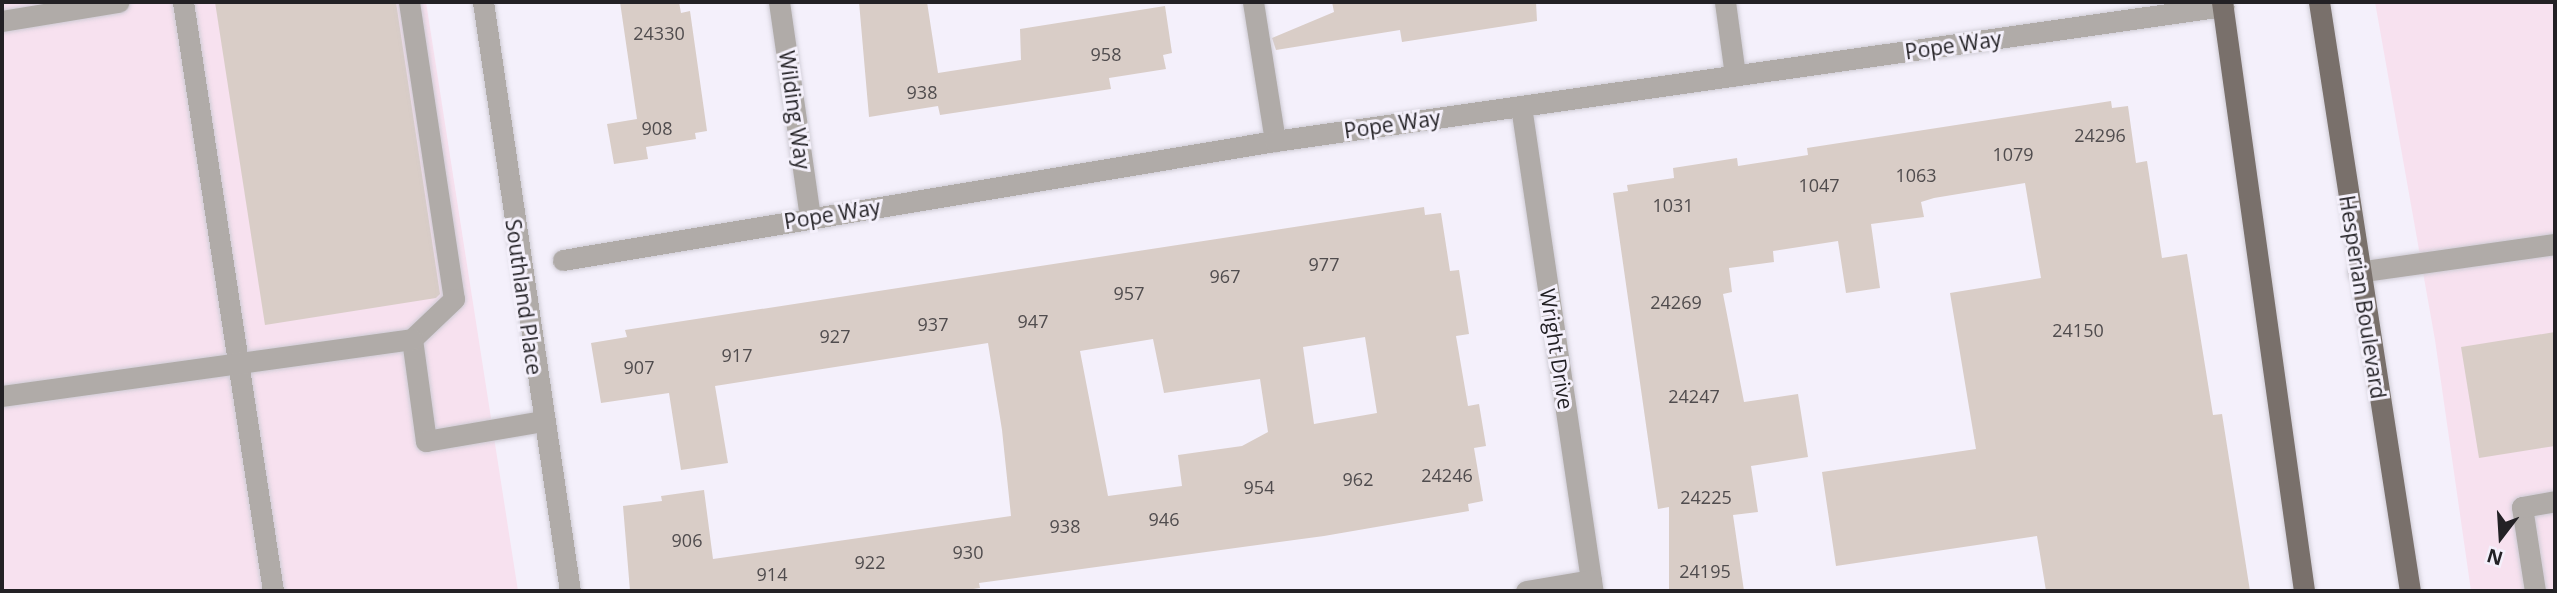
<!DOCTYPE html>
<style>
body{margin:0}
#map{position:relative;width:2557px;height:593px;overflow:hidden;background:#f4f0fb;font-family:"Open Sans",sans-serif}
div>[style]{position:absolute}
.commercial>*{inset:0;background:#f7e1ef}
.building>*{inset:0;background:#d9cdc7}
.roads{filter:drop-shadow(0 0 2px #cecbd4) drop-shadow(0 0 2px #cecbd4)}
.service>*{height:21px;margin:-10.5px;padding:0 10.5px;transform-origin:10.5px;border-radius:10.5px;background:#b0aba8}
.minor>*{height:21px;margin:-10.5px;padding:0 10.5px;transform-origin:10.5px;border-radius:10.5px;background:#b0aba8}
.primary>*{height:21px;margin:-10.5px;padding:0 10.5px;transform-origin:10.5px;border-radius:10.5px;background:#79706b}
span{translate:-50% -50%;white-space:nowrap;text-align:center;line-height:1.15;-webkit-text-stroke:6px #f4f0fb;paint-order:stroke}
.number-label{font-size:18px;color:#504c4e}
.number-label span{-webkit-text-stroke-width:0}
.street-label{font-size:21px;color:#232125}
.frame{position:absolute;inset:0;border:4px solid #232125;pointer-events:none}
.north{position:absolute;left:2466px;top:502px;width:70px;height:70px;-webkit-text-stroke:5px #f4f0fb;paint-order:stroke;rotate:197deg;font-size:19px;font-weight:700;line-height:28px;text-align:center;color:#232125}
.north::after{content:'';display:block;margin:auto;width:24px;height:32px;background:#232125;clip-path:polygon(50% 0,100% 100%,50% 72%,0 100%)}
</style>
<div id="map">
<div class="commercial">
<div style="clip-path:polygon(2px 2px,426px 2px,518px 591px,2px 591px)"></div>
<div style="clip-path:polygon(2375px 2px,2555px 2px,2555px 591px,2471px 591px,2435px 340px)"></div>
</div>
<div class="building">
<div style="clip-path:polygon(215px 2px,396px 2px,440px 294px,436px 298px,265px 325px)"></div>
<div style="clip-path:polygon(620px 2px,679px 2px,681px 13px,690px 11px,707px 131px,695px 133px,696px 139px,646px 147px,648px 159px,614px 164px,607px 124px,637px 119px)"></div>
<div style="clip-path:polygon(859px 2px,927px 2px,938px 73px,1021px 60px,1020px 29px,1165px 6px,1172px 53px,1163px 55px,1166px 69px,1109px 78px,1111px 89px,940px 115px,938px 106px,869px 117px)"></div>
<div style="clip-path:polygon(1332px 2px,1536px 2px,1537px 21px,1402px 42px,1400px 30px,1276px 50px,1272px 38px,1334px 12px)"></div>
<div style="clip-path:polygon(2111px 101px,2112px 108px,2128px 106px,2136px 163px,2147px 161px,2162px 258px,2187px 254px,2213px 415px,2222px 414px,2250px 591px,2046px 591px,2037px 536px,1836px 566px,1822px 472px,1976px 449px,1950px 293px,2041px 278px,2025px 183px,1934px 198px,1921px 202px,1924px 217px,1871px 224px,1880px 288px,1846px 293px,1838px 241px,1773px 251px,1774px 262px,1729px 268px,1732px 292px,1723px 294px,1744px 402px,1798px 394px,1808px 457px,1751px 466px,1758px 512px,1733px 515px,1744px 591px,1669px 591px,1669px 507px,1658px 509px,1613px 193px,1628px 191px,1627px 185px,1674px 178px,1673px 168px,1737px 158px,1738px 166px,1808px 155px,1807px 148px)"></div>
<div style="clip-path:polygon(evenodd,1424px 207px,1425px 215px,1441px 213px,1450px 271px,1459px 270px,1469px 334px,1456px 336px,1468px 406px,1479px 404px,1486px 446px,1474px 448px,1483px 501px,1468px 504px,1469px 511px,1324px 536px,979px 583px,980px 588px,959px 591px,630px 591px,623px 506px,662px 501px,661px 496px,704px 490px,713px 559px,1011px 516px,1002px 430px,988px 343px,715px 386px,728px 463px,681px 470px,669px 393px,601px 403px,591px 343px,627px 337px,625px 330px,1424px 207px,1365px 337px,1377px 413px,1314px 424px,1303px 347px,1365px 337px,1424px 207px,1153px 339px,1164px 393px,1260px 379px,1268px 432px,1242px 446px,1178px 455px,1182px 486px,1108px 496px,1080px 351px,1153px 339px)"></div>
<div style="clip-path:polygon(2555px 332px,2555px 446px,2479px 458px,2461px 347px)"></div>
</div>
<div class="roads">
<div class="service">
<div style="left:183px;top:2px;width:596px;rotate:81.31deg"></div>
<div style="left:409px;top:2px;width:300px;rotate:81.4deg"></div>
<div style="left:454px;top:299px;width:58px;rotate:136.4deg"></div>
<div style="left:2px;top:21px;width:118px;rotate:-9.3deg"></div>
<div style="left:2358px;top:272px;width:199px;rotate:-8.1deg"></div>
<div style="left:412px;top:339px;width:103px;rotate:82.2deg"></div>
<div style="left:426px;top:441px;width:119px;rotate:-9.7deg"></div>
<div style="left:2px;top:396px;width:414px;rotate:-7.9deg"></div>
<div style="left:2535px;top:591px;width:85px;rotate:-98.8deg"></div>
<div style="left:2522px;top:507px;width:34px;rotate:-10deg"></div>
</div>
<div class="minor">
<div style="left:483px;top:2px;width:595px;rotate:81.6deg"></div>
<div style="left:779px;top:2px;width:218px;rotate:81.8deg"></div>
<div style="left:1253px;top:2px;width:141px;rotate:81deg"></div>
<div style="left:1725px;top:2px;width:74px;rotate:82.2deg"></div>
<div style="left:1521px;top:106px;width:490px;rotate:81.6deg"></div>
<div style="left:563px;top:260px;width:722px;rotate:-9.49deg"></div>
<div style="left:1275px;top:141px;width:958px;rotate:-8.1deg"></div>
<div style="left:1526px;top:591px;width:66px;rotate:-9.6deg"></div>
</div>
<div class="primary">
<div style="left:2222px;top:2px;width:595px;rotate:82.07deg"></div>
<div style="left:2319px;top:2px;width:596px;rotate:81.22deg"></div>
</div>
</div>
<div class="number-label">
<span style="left:659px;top:33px">24330</span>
<span style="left:1106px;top:54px">958</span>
<span style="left:922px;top:92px">938</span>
<span style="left:657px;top:128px">908</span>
<span style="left:2100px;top:135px">24296</span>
<span style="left:2013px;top:154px">1079</span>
<span style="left:1916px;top:175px">1063</span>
<span style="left:1819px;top:185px">1047</span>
<span style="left:1673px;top:205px">1031</span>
<span style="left:1324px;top:264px">977</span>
<span style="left:1225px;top:276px">967</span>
<span style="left:1129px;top:293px">957</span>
<span style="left:1676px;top:302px">24269</span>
<span style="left:1033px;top:321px">947</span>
<span style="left:933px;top:324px">937</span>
<span style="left:2078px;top:330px">24150</span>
<span style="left:835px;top:336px">927</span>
<span style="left:737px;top:355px">917</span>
<span style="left:639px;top:367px">907</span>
<span style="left:1694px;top:396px">24247</span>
<span style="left:1447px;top:475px">24246</span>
<span style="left:1358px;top:479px">962</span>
<span style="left:1259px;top:487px">954</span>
<span style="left:1706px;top:497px">24225</span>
<span style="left:1164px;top:519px">946</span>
<span style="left:1065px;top:526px">938</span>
<span style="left:687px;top:540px">906</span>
<span style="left:968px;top:552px">930</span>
<span style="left:870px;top:562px">922</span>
<span style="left:1705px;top:571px">24195</span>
<span style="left:772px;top:574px">914</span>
</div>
<div class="street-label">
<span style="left:1953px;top:45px;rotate:-8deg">Pope Way</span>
<span style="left:795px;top:110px;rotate:82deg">Wilding Way</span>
<span style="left:1392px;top:124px;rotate:-8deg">Pope Way</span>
<span style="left:832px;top:214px;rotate:-9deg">Pope Way</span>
<span style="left:524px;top:297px;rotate:82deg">Southland Place</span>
<span style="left:2363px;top:297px;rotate:81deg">Hesperian Boulevard</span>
<span style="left:1557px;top:349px;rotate:81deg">Wright Drive</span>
</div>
<div class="frame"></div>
<div class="north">N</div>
</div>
